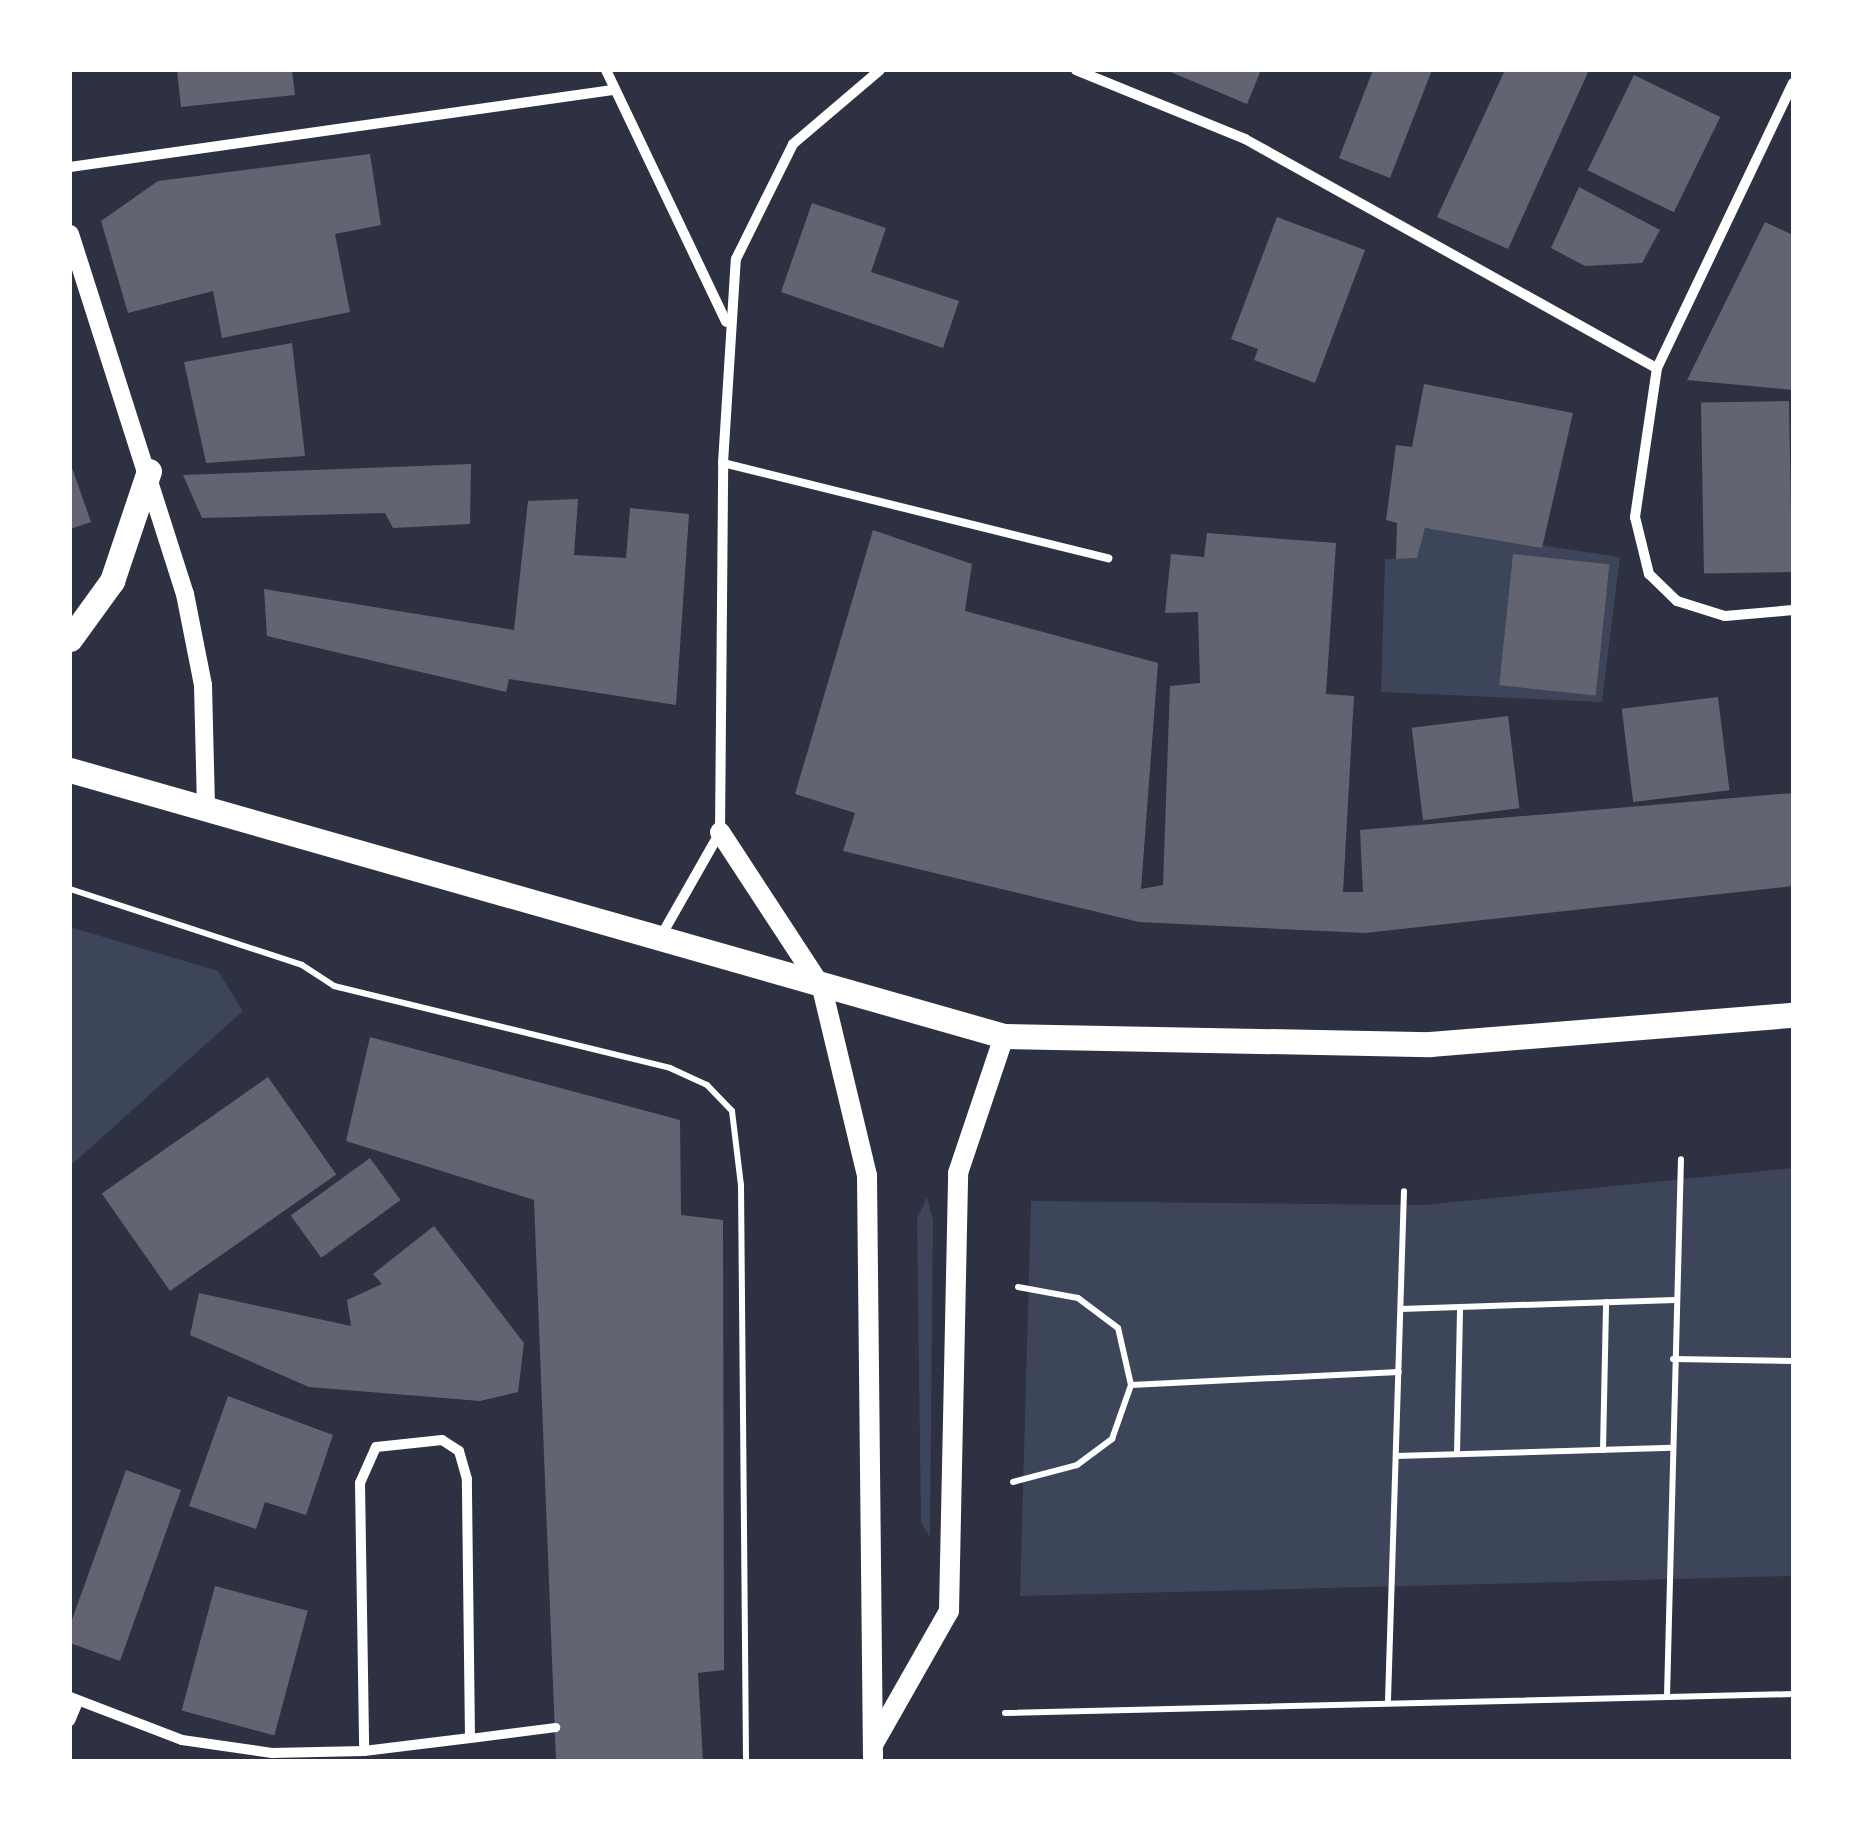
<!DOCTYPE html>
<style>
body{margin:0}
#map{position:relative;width:1863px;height:1831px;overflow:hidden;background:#2d3142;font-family:Lato,sans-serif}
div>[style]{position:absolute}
.green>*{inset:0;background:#3c4559}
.building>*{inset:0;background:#626471;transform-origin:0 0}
.path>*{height:6px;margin:-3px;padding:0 3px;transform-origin:3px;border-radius:3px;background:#fff}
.service>*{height:8px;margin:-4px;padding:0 4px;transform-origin:4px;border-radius:4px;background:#fff}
.pedestrian>*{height:9px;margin:-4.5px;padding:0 4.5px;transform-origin:4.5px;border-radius:4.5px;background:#fff}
.minor>*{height:10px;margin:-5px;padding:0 5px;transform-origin:5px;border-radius:5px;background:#fff}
.tertiary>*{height:18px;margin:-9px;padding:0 9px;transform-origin:9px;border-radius:9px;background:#fff}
.secondary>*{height:20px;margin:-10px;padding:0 10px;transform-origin:10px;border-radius:10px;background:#fff}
.primary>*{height:25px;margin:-12.5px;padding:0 12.5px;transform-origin:12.5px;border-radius:12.5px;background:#fff}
span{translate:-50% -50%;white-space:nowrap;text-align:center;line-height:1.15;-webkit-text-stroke:10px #fff;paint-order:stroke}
.frame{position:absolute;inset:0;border:72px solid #fff;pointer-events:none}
</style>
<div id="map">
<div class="green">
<div style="clip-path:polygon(1425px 528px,1620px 557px,1602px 702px,1381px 692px,1385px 559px,1417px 558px)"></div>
<div style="clip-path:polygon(70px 927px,218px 971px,243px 1011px,70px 1166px)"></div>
<div style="clip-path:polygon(1793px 1168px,1793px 1576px,1020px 1596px,1031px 1201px,1423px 1205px)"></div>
<div style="clip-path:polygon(927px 1197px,933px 1220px,930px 1537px,921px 1523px,917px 1219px)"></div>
</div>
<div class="building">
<div style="clip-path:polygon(177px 70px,292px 70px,295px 95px,181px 107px)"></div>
<div style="clip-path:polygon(1166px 70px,1261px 70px,1247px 104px)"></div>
<div style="clip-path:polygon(1373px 70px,1432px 70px,1390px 178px,1339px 158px)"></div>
<div style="clip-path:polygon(1505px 70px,1589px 70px,1508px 249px,1437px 217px)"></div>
<div style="left:1634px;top:75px;width:96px;height:106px;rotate:26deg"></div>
<div style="clip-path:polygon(370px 154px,381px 225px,335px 234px,350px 312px,222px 338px,213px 291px,128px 313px,101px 221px,158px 181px)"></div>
<div style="clip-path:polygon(1579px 187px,1660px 230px,1642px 263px,1585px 266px,1551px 248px)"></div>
<div style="clip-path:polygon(812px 203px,886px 228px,871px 272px,959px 301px,943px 348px,781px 292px)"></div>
<div style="clip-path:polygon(1277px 217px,1365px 250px,1315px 383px,1254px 360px,1258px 349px,1231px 339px)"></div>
<div style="clip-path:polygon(1765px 222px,1793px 235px,1793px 390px,1687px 380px)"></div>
<div style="clip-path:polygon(292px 343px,305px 456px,206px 463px,184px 362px)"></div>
<div style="clip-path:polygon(1424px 384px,1573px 413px,1542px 548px,1425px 528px,1417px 558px,1396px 559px,1397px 523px,1386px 520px,1396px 445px,1412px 447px)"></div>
<div style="left:1789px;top:401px;width:171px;height:88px;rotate:89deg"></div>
<div style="clip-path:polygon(70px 462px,91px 522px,70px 529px)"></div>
<div style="clip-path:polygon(471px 464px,470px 524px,393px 528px,385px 513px,202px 518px,183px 475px)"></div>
<div style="clip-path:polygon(578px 499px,574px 555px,626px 558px,630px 508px,689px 514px,676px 705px,509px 679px,506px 692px,267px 636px,264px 589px,514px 630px,528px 501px)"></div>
<div style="clip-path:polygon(873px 530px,972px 564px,965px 611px,1158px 663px,1141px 889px,1163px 885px,1170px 686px,1200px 683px,1198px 612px,1165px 613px,1171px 554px,1204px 557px,1207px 533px,1336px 543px,1326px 694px,1354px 696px,1343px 892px,1363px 892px,1360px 830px,1793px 793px,1793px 886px,1365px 933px,1139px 922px,843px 851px,855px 813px,795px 794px)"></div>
<div style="left:1513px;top:554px;width:97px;height:132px;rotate:6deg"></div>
<div style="left:1718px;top:697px;width:94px;height:97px;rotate:83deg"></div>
<div style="left:1508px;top:716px;width:93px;height:97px;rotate:83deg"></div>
<div style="clip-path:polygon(370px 1037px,680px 1120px,681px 1215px,723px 1220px,724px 1670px,698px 1673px,703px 1761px,556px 1761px,534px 1200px,346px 1141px)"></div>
<div style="left:268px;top:1077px;width:119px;height:203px;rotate:55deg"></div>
<div style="left:370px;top:1158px;width:52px;height:98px;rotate:54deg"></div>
<div style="clip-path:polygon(434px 1226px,524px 1343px,518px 1392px,480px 1401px,309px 1387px,190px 1335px,199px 1293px,351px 1326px,347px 1300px,382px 1284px,373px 1274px)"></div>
<div style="clip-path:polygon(228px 1396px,333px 1435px,306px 1515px,265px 1502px,256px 1529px,189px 1506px)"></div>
<div style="clip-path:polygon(126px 1470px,181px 1490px,120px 1661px,70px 1643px,70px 1625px)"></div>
<div style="left:215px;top:1586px;width:96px;height:129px;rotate:15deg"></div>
</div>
<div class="path">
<div style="left:70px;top:889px;width:244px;rotate:18.1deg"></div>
<div style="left:302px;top:965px;width:38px;rotate:33deg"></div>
<div style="left:334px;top:986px;width:346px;rotate:13.7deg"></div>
<div style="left:670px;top:1068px;width:41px;rotate:24.7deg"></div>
<div style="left:707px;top:1085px;width:36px;rotate:46deg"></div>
<div style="left:732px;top:1111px;width:75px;rotate:83.1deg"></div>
<div style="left:741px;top:1185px;width:576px;rotate:89.5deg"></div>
<div style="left:1401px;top:1309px;width:274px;rotate:-1.9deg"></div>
<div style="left:1673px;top:1359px;width:120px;rotate:1deg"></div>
<div style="left:1131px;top:1385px;width:268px;rotate:-2.8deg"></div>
<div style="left:1603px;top:1450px;width:148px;rotate:-88.8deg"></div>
<div style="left:1457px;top:1454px;width:147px;rotate:-88.8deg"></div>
<div style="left:1396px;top:1456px;width:276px;rotate:-1.7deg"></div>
<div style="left:1013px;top:1482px;width:66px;rotate:-14.9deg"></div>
<div style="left:1077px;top:1465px;width:44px;rotate:-36.6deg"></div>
<div style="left:1112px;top:1439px;width:57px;rotate:-70.6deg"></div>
<div style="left:1131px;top:1385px;width:58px;rotate:-102.8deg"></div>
<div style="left:1118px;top:1328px;width:50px;rotate:-143.1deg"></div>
<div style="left:1078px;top:1298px;width:61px;rotate:-169.6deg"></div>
<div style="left:1667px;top:1696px;width:537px;rotate:-88.51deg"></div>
<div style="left:1388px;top:1700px;width:509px;rotate:-88.2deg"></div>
<div style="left:1005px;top:1713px;width:788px;rotate:-1.38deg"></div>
</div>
<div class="service">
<div style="left:723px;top:463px;width:397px;rotate:13.9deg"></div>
</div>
<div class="pedestrian">
<div style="left:470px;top:1738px;width:86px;rotate:-7.4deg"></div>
</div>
<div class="minor">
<div style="left:606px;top:70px;width:279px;rotate:64.5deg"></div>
<div style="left:1076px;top:70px;width:183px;rotate:22.2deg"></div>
<div style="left:1245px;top:139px;width:471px;rotate:29.1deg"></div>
<div style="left:1793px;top:83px;width:316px;rotate:115.5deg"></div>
<div style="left:1657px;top:368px;width:151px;rotate:98.4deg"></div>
<div style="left:1635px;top:517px;width:59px;rotate:76.2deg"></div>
<div style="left:1649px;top:574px;width:39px;rotate:44deg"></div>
<div style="left:1677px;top:601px;width:50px;rotate:17.4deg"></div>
<div style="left:1725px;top:616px;width:68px;rotate:-5deg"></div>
<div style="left:70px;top:167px;width:548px;rotate:-8.07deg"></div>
<div style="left:661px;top:936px;width:120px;rotate:-60.4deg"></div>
<div style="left:720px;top:832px;width:369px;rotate:-89.5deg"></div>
<div style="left:723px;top:463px;width:204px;rotate:-86.4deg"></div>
<div style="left:736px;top:259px;width:128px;rotate:-63.6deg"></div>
<div style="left:793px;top:144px;width:114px;rotate:-40.4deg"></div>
<div style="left:70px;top:1697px;width:120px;rotate:21deg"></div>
<div style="left:182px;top:1740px;width:91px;rotate:8.2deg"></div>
<div style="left:272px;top:1753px;width:92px;rotate:-1.2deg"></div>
<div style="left:364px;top:1751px;width:107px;rotate:-7deg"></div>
<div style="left:470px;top:1738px;width:259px;rotate:-90.7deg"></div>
<div style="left:467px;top:1479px;width:29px;rotate:-106deg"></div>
<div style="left:459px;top:1451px;width:20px;rotate:-147deg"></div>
<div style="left:442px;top:1440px;width:66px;rotate:173.9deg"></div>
<div style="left:376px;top:1447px;width:39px;rotate:114deg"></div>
<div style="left:360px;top:1483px;width:268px;rotate:89.1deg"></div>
<div style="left:70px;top:1721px;width:21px;rotate:-67deg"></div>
</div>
<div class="tertiary">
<div style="left:70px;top:234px;width:378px;rotate:72.3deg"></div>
<div style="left:185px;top:594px;width:93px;rotate:78.8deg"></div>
<div style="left:203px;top:685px;width:122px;rotate:88.6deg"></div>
</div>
<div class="secondary">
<div style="left:720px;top:832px;width:186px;rotate:56.8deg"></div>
<div style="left:822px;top:988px;width:193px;rotate:76.5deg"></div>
<div style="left:867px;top:1176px;width:585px;rotate:89.41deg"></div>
<div style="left:874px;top:1743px;width:152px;rotate:-60.4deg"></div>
<div style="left:949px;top:1611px;width:438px;rotate:-88.8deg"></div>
<div style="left:958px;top:1173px;width:145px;rotate:-71.4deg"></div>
</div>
<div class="primary">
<div style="left:70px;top:639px;width:72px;rotate:-54.1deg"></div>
<div style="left:112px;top:581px;width:116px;rotate:-71.4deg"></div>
<div style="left:70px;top:770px;width:971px;rotate:15.9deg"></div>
<div style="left:1004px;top:1036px;width:426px;rotate:1.1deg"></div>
<div style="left:1430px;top:1044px;width:364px;rotate:-4.6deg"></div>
</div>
<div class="frame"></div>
</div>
